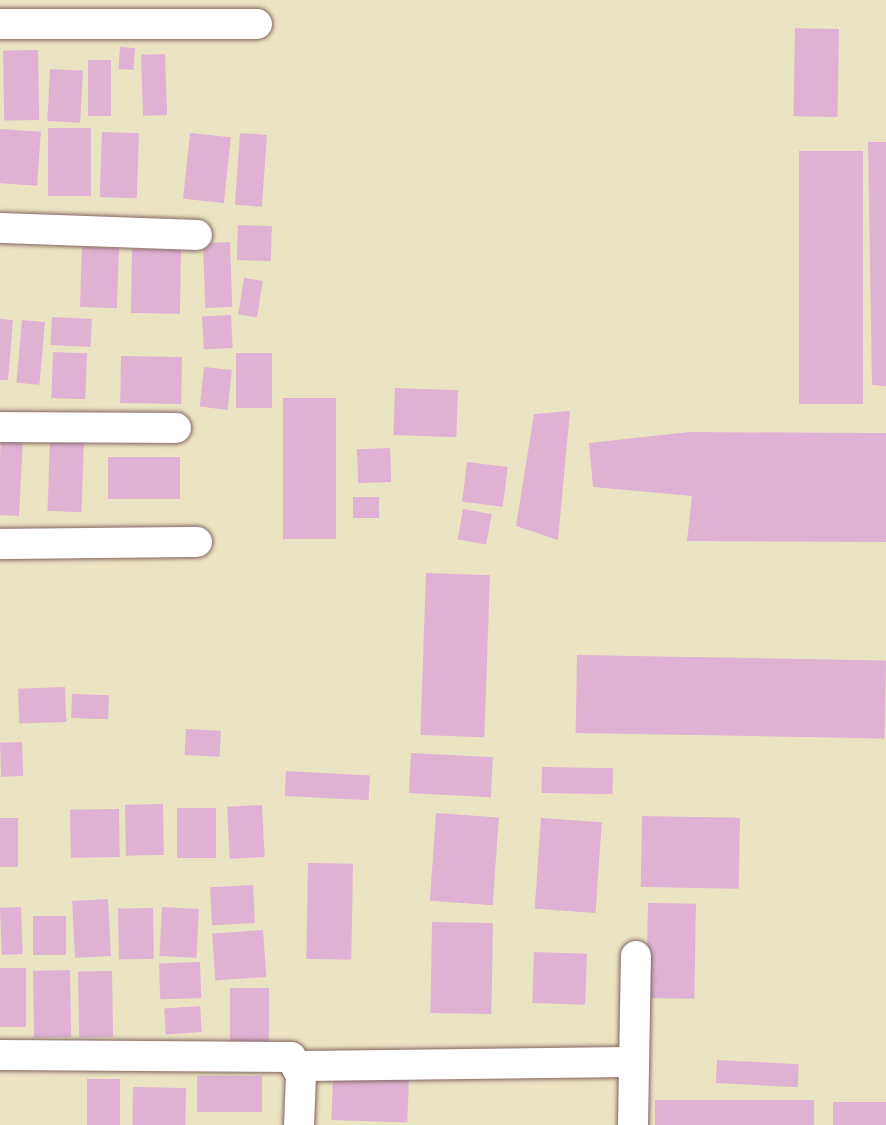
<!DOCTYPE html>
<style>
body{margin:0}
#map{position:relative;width:886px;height:1125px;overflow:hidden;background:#ebe4c3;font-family:Alegreya,serif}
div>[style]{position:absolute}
.building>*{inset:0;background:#dfb2d3;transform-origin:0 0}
.roads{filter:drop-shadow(0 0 2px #826460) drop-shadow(0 0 2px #826460)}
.minor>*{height:30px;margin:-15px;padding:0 15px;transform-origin:15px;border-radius:15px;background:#fff}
span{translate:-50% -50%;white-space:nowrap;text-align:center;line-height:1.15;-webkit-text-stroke:8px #fcf5e5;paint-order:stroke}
</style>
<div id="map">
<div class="building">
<div style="left:839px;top:29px;width:88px;height:44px;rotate:91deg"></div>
<div style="left:120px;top:47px;width:15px;height:22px;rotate:4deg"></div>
<div style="left:38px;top:50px;width:70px;height:35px;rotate:89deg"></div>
<div style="left:165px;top:54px;width:61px;height:24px;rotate:88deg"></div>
<div style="left:111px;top:60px;width:56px;height:23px;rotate:90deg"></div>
<div style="left:50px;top:69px;width:33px;height:52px;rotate:3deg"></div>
<div style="left:91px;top:128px;width:68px;height:43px;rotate:90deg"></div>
<div style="left:0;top:129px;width:41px;height:54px;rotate:4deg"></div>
<div style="left:102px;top:132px;width:37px;height:65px;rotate:2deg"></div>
<div style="left:190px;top:133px;width:41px;height:66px;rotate:6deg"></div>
<div style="left:240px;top:133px;width:27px;height:72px;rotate:4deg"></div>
<div style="clip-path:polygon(868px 142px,886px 142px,886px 386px,872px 385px)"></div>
<div style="left:863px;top:151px;width:253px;height:64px;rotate:90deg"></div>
<div style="left:238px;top:225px;width:34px;height:35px;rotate:2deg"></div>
<div style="left:230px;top:242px;width:65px;height:27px;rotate:88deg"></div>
<div style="left:82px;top:247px;width:37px;height:60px;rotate:2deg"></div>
<div style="left:132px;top:249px;width:49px;height:64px;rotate:1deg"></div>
<div style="left:244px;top:278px;width:19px;height:37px;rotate:9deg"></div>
<div style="left:231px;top:315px;width:33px;height:29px;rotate:87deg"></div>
<div style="left:52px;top:317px;width:40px;height:28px;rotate:3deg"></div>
<div style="clip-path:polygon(0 319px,13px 320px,8px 380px,0 380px)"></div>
<div style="left:22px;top:320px;width:23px;height:63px;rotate:5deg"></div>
<div style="left:53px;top:352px;width:34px;height:46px;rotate:2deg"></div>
<div style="left:236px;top:353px;width:36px;height:55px"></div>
<div style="left:121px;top:356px;width:61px;height:47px;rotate:1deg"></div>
<div style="left:204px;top:367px;width:28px;height:40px;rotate:6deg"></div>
<div style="left:395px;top:388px;width:63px;height:47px;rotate:2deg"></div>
<div style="left:283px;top:398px;width:53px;height:141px"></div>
<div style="clip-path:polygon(570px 411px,558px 540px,516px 526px,534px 414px)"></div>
<div style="clip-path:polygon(689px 432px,886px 433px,886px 542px,687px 541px,692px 496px,593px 487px,589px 443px)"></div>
<div style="left:1px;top:439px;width:22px;height:76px;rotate:3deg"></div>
<div style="left:50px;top:439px;width:34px;height:72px;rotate:2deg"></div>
<div style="left:390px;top:448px;width:34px;height:33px;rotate:88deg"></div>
<div style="left:180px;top:457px;width:42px;height:72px;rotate:90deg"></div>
<div style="left:467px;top:462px;width:41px;height:40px;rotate:7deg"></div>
<div style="left:353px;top:497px;width:26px;height:21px"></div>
<div style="left:463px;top:509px;width:29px;height:31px;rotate:10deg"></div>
<div style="left:426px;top:573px;width:64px;height:162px;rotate:2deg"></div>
<div style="left:577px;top:655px;width:309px;height:78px;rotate:1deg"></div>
<div style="left:65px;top:687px;width:35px;height:47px;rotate:88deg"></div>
<div style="left:72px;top:694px;width:37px;height:24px;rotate:2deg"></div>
<div style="left:186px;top:729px;width:35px;height:26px;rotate:3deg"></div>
<div style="left:22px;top:742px;width:34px;height:22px;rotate:88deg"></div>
<div style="left:411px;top:753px;width:82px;height:40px;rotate:3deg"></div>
<div style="left:542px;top:767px;width:71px;height:26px;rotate:1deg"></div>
<div style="left:286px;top:771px;width:84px;height:25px;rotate:3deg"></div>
<div style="left:163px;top:804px;width:51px;height:38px;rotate:89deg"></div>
<div style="left:262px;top:805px;width:52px;height:35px;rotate:87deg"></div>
<div style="left:216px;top:808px;width:50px;height:39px;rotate:90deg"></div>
<div style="left:119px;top:809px;width:48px;height:49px;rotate:89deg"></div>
<div style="left:436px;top:813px;width:63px;height:88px;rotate:4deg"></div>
<div style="left:642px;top:816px;width:98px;height:71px;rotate:1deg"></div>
<div style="left:0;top:818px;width:18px;height:49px"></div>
<div style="left:541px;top:818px;width:61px;height:91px;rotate:4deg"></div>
<div style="left:308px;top:863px;width:45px;height:96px;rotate:1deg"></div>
<div style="left:253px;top:885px;width:38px;height:43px;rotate:87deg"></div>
<div style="left:108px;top:899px;width:57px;height:36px;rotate:87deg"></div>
<div style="left:648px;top:903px;width:48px;height:95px;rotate:1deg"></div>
<div style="left:21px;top:907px;width:47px;height:21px;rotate:88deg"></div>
<div style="left:162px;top:907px;width:37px;height:49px;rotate:3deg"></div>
<div style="left:153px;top:908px;width:51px;height:35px;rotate:89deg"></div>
<div style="left:33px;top:916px;width:33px;height:39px"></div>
<div style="left:432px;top:922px;width:61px;height:91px;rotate:1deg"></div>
<div style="left:263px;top:930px;width:47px;height:51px;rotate:86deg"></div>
<div style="left:534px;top:952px;width:53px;height:51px;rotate:2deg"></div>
<div style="left:200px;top:962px;width:36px;height:41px;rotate:88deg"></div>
<div style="left:26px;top:968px;width:59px;height:26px;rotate:90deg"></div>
<div style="left:70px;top:970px;width:67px;height:37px;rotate:89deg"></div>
<div style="left:112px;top:971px;width:66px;height:34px;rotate:89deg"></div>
<div style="left:230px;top:988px;width:39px;height:54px"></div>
<div style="left:200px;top:1006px;width:26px;height:36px;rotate:86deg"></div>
<div style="left:717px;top:1060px;width:82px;height:23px;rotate:3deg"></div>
<div style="left:333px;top:1075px;width:76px;height:45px;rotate:2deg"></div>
<div style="left:262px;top:1076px;width:36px;height:65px;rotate:90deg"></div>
<div style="left:87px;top:1079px;width:33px;height:46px"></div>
<div style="left:133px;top:1087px;width:53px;height:38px;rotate:1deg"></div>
<div style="left:655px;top:1100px;width:159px;height:25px"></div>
<div style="left:833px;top:1102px;width:53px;height:23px"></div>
</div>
<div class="roads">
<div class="minor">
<div style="left:0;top:24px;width:257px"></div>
<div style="left:0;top:228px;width:197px;rotate:2deg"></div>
<div style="left:0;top:427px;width:176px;rotate:0.3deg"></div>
<div style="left:0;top:544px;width:197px;rotate:-0.6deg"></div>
<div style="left:0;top:1055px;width:291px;rotate:0.4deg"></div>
<div style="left:291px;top:1057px;width:21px;rotate:62deg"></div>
<div style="left:301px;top:1076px;width:49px;rotate:92.3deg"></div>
<div style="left:299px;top:1066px;width:335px;rotate:-0.7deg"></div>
<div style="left:633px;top:1125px;width:169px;rotate:-89deg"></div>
</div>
</div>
</div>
